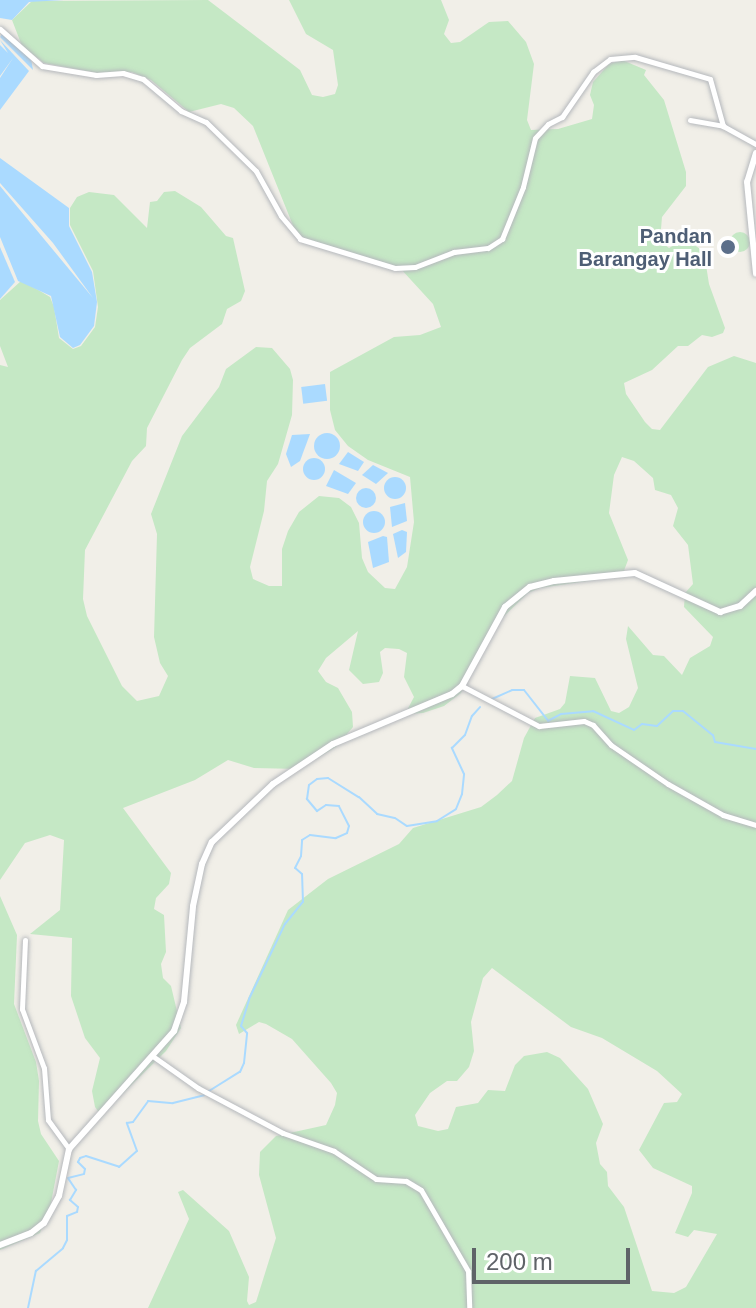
<!DOCTYPE html>
<style>
body{margin:0}
#map{position:relative;width:756px;height:1308px;overflow:hidden;background:#f1efe8;font-family:Helvetica,sans-serif}
div>[style]{position:absolute}
.green>*{inset:0;background:#c5e8c5}
.round{border-radius:50%}
.water>*{inset:0;background:#aadaff;transform-origin:0 0}
.stream>*{height:2px;margin:-1px;padding:0 1px;transform-origin:1px;border-radius:1px;background:#aadaff}
.roads{filter:drop-shadow(0 0 2px #b5b8bc) drop-shadow(0 0 2px #b5b8bc)}
.minor>*{height:5px;margin:-2.5px;padding:0 2.5px;transform-origin:2.5px;border-radius:2.5px;background:#fff}
.tertiary>*{height:6px;margin:-3px;padding:0 3px;transform-origin:3px;border-radius:3px;background:#fff}
.dots>*{width:22px;height:22px;translate:-50% -50%;box-sizing:border-box;border:4px solid #fff;border-radius:50%}
span{translate:-50% -50%;white-space:nowrap;text-align:center;line-height:1.15;-webkit-text-stroke:6px #fff;paint-order:stroke}
.service-label{font-size:20px;color:#4e5e75;font-weight:700}
.right{translate:-100% -50%;text-align:right}
.scale{position:absolute;left:472px;top:1248px;width:158px;height:36px;box-sizing:border-box;border:4px solid #5f6368;border-top:0;padding-left:10px;font-size:24px;line-height:28px;white-space:nowrap;color:#5f6368;-webkit-text-stroke:6px #fff;paint-order:stroke}
</style>
<div id="map">
<div class="green">
<div style="clip-path:polygon(evenodd,208px 0,300px 70px,312px 95px,323px 97px,335px 94px,338px 85px,333px 50px,306px 34px,289px 0,441px 0,449px 20px,444px 34px,451px 43px,460px 42px,489px 22px,508px 21px,526px 42px,534px 64px,527px 120px,531px 130px,558px 129px,592px 119px,594px 105px,590px 95px,593px 82px,609px 64px,622px 60px,646px 70px,644px 75px,664px 100px,686px 172px,686px 186px,662px 217px,660px 241px,669px 248px,678px 243px,692px 243px,704px 252px,709px 284px,725px 328px,723px 333px,712px 337px,702px 335px,688px 346px,678px 346px,652px 370px,624px 383px,626px 394px,645px 422px,652px 429px,660px 430px,708px 367px,734px 356px,756px 363px,756px 1308px,148px 1308px,189px 1219px,178px 1192px,183px 1190px,229px 1231px,249px 1277px,247px 1301px,249px 1305px,256px 1302px,276px 1238px,259px 1175px,260px 1152px,276px 1136px,326px 1125px,335px 1105px,337px 1093px,331px 1083px,292px 1039px,266px 1024px,259px 1022px,239px 1034px,236px 1025px,288px 910px,328px 879px,399px 844px,413px 828px,481px 807px,497px 795px,512px 781px,524px 738px,535px 718px,560px 709px,565px 703px,570px 676px,595px 678px,611px 711px,619px 713px,629px 707px,638px 688px,626px 639px,628px 626px,653px 655px,664px 656px,682px 675px,690px 658px,710px 646px,713px 637px,684px 607px,685px 593px,693px 584px,688px 545px,673px 526px,678px 508px,671px 495px,655px 490px,653px 478px,634px 461px,622px 457px,614px 475px,609px 513px,628px 560px,622px 576px,540px 588px,528px 593px,499px 621px,461px 693px,444px 706px,423px 713px,405px 714px,414px 697px,404px 677px,407px 653px,399px 649px,385px 648px,380px 652px,383px 673px,379px 682px,363px 684px,349px 670px,358px 631px,326px 658px,318px 671px,326px 682px,338px 688px,352px 712px,353px 727px,336px 747px,299px 769px,254px 768px,228px 760px,195px 780px,123px 808px,171px 873px,169px 884px,156px 898px,154px 909px,164px 915px,166px 952px,161px 964px,163px 978px,171px 986px,181px 1028px,166px 1051px,101px 1115px,95px 1107px,92px 1091px,100px 1058px,85px 1038px,71px 996px,72px 938px,30px 934px,60px 910px,64px 840px,50px 835px,25px 843px,0 880px,0 365px,8px 367px,0 346px,0 300px,21px 281px,40px 291px,50px 297px,54px 307px,59px 338px,73px 349px,81px 346px,95px 327px,98px 307px,93px 271px,70px 225px,70px 208px,77px 197px,89px 192px,114px 195px,147px 228px,150px 202px,157px 201px,164px 192px,175px 191px,201px 207px,226px 236px,233px 238px,245px 291px,241px 301px,227px 309px,222px 324px,190px 348px,182px 360px,147px 428px,146px 446px,132px 461px,85px 550px,83px 599px,87px 616px,122px 686px,137px 701px,159px 696px,168px 676px,160px 663px,154px 637px,157px 534px,151px 514px,182px 436px,219px 387px,226px 369px,256px 347px,272px 348px,290px 369px,293px 380px,292px 415px,278px 464px,267px 481px,264px 511px,250px 567px,253px 579px,269px 586px,282px 586px,282px 549px,288px 531px,299px 512px,319px 496px,339px 498px,351px 507px,359px 523px,362px 558px,368px 572px,385px 588px,395px 589px,407px 567px,414px 522px,410px 477px,368px 460px,348px 446px,335px 430px,330px 410px,330px 372px,394px 337px,420px 335px,441px 327px,433px 304px,400px 268px,308px 240px,296px 233px,253px 126px,234px 108px,221px 104px,189px 112px,151px 80px,132px 72px,97px 73px,44px 63px,22px 46px,12px 20px,32px 1px,208px 0,492px 968px,571px 1027px,602px 1038px,657px 1071px,682px 1094px,677px 1102px,664px 1103px,639px 1150px,653px 1168px,692px 1186px,692px 1193px,675px 1233px,688px 1237px,694px 1230px,717px 1234px,686px 1287px,674px 1293px,652px 1291px,624px 1207px,608px 1186px,607px 1172px,600px 1164px,596px 1143px,603px 1124px,588px 1089px,560px 1058px,547px 1052px,524px 1056px,515px 1065px,505px 1091px,488px 1090px,478px 1103px,456px 1107px,448px 1129px,438px 1131px,418px 1126px,415px 1115px,430px 1093px,447px 1081px,457px 1081px,469px 1067px,474px 1051px,471px 1022px,483px 978px,492px 968px)"></div>
<div class="round" style="left:730px;top:232px;width:20px;height:20px"></div>
<div style="clip-path:polygon(0 896px,17px 935px,14px 1004px,36px 1062px,39px 1081px,38px 1121px,41px 1134px,59px 1161px,51px 1203px,40px 1233px,0 1250px)"></div>
</div>
<div class="water">
<div style="clip-path:polygon(0 0,64px 0,29px 2px,12px 20px,0 18px)"></div>
<div style="clip-path:polygon(2px 34px,31px 59px,33px 70px,0 37px)"></div>
<div style="clip-path:polygon(0 40px,29px 71px,0 110px,0 78px,13px 58px,0 76px,0 45px,8px 53px)"></div>
<div style="clip-path:polygon(0 158px,69px 208px,69px 226px,92px 272px,97px 302px,94px 326px,80px 345px,73px 348px,60px 337px,51px 296px,18px 281px,0 237px,0 186px,93px 298px,53px 243px,0 183px)"></div>
<div style="clip-path:polygon(0 247px,15px 282px,0 299px)"></div>
<div style="left:325px;top:384px;width:17px;height:24px;rotate:83deg"></div>
<div class="round" style="left:314px;top:433px;width:26px;height:26px"></div>
<div style="clip-path:polygon(310px 434px,300px 461px,291px 467px,286px 454px,292px 435px)"></div>
<div style="clip-path:polygon(348px 452px,364px 462px,358px 471px,339px 464px)"></div>
<div class="round" style="left:303px;top:458px;width:22px;height:22px"></div>
<div style="clip-path:polygon(373px 465px,388px 473px,376px 484px,362px 475px)"></div>
<div style="clip-path:polygon(334px 470px,356px 483px,348px 494px,326px 486px)"></div>
<div class="round" style="left:384px;top:477px;width:22px;height:22px"></div>
<div class="round" style="left:356px;top:488px;width:20px;height:20px"></div>
<div style="clip-path:polygon(405px 503px,407px 521px,392px 527px,390px 507px)"></div>
<div class="round" style="left:363px;top:511px;width:22px;height:22px"></div>
<div style="clip-path:polygon(402px 530px,407px 532px,406px 552px,398px 558px,393px 534px)"></div>
<div style="clip-path:polygon(383px 536px,387px 537px,389px 562px,373px 568px,368px 542px)"></div>
</div>
<div class="stream">
<div style="left:492px;top:699px;width:22px;rotate:-24deg"></div>
<div style="left:512px;top:690px;width:12px"></div>
<div style="left:524px;top:690px;width:39px;rotate:52deg"></div>
<div style="left:548px;top:721px;width:15px;rotate:-28deg"></div>
<div style="left:561px;top:714px;width:32px;rotate:-5deg"></div>
<div style="left:593px;top:711px;width:45px;rotate:24.9deg"></div>
<div style="left:634px;top:730px;width:10px;rotate:-37deg"></div>
<div style="left:642px;top:724px;width:15px;rotate:8deg"></div>
<div style="left:657px;top:726px;width:22px;rotate:-43deg"></div>
<div style="left:673px;top:711px;width:10px"></div>
<div style="left:683px;top:711px;width:38px;rotate:39deg"></div>
<div style="left:713px;top:735px;width:7px;rotate:74deg"></div>
<div style="left:715px;top:742px;width:42px;rotate:9.7deg"></div>
<div style="left:209px;top:1091px;width:36px;rotate:-32deg"></div>
<div style="left:240px;top:1072px;width:10px;rotate:-66deg"></div>
<div style="left:244px;top:1063px;width:30px;rotate:-84deg"></div>
<div style="left:247px;top:1033px;width:9px;rotate:-131deg"></div>
<div style="left:241px;top:1026px;width:28px;rotate:-73deg"></div>
<div style="left:249px;top:999px;width:83px;rotate:-64.4deg"></div>
<div style="left:285px;top:924px;width:28px;rotate:-51deg"></div>
<div style="left:303px;top:902px;width:28px;rotate:-92deg"></div>
<div style="left:302px;top:874px;width:9px;rotate:-139deg"></div>
<div style="left:295px;top:868px;width:13px;rotate:-63deg"></div>
<div style="left:301px;top:856px;width:16px;rotate:-86deg"></div>
<div style="left:302px;top:840px;width:9px;rotate:-32deg"></div>
<div style="left:310px;top:835px;width:26px;rotate:7deg"></div>
<div style="left:336px;top:838px;width:12px;rotate:-24deg"></div>
<div style="left:347px;top:833px;width:7px;rotate:-74deg"></div>
<div style="left:349px;top:826px;width:22px;rotate:-117deg"></div>
<div style="left:339px;top:806px;width:13px;rotate:-176deg"></div>
<div style="left:326px;top:805px;width:11px;rotate:146deg"></div>
<div style="left:317px;top:811px;width:16px;rotate:-130deg"></div>
<div style="left:307px;top:799px;width:14px;rotate:-82deg"></div>
<div style="left:309px;top:785px;width:10px;rotate:-37deg"></div>
<div style="left:317px;top:779px;width:11px;rotate:-5deg"></div>
<div style="left:328px;top:778px;width:36px;rotate:32deg"></div>
<div style="left:359px;top:797px;width:25px;rotate:43deg"></div>
<div style="left:377px;top:814px;width:18px;rotate:13deg"></div>
<div style="left:395px;top:818px;width:14px;rotate:34deg"></div>
<div style="left:407px;top:826px;width:30px;rotate:-9deg"></div>
<div style="left:437px;top:821px;width:22px;rotate:-32deg"></div>
<div style="left:456px;top:809px;width:16px;rotate:-68deg"></div>
<div style="left:462px;top:794px;width:20px;rotate:-84deg"></div>
<div style="left:464px;top:774px;width:29px;rotate:-115deg"></div>
<div style="left:452px;top:748px;width:18px;rotate:-45deg"></div>
<div style="left:465px;top:735px;width:20px;rotate:-70deg"></div>
<div style="left:472px;top:716px;width:12px;rotate:-48deg"></div>
<div style="left:28px;top:1308px;width:38px;rotate:-78deg"></div>
<div style="left:36px;top:1271px;width:35px;rotate:-40deg"></div>
<div style="left:63px;top:1248px;width:9px;rotate:-63deg"></div>
<div style="left:67px;top:1240px;width:24px;rotate:-90deg"></div>
<div style="left:67px;top:1216px;width:11px;rotate:-22deg"></div>
<div style="left:77px;top:1212px;width:5px;rotate:-79deg"></div>
<div style="left:78px;top:1207px;width:11px;rotate:-139deg"></div>
<div style="left:70px;top:1200px;width:12px;rotate:-59deg"></div>
<div style="left:76px;top:1190px;width:14px;rotate:-124deg"></div>
<div style="left:68px;top:1178px;width:16px;rotate:-14deg"></div>
<div style="left:84px;top:1174px;width:5px;rotate:-79deg"></div>
<div style="left:85px;top:1169px;width:10px;rotate:-135deg"></div>
<div style="left:78px;top:1162px;width:4px;rotate:-63deg"></div>
<div style="left:80px;top:1158px;width:6px;rotate:-18deg"></div>
<div style="left:86px;top:1156px;width:35px;rotate:18deg"></div>
<div style="left:119px;top:1167px;width:24px;rotate:-42deg"></div>
<div style="left:137px;top:1151px;width:30px;rotate:-110deg"></div>
<div style="left:127px;top:1123px;width:6px;rotate:-9deg"></div>
<div style="left:133px;top:1122px;width:26px;rotate:-54deg"></div>
<div style="left:148px;top:1101px;width:25px;rotate:5deg"></div>
<div style="left:173px;top:1103px;width:32px;rotate:-14deg"></div>
</div>
<div class="roads">
<div class="minor">
<div style="left:0;top:29px;width:56px;rotate:41.4deg"></div>
<div style="left:42px;top:66px;width:55px;rotate:9.5deg"></div>
<div style="left:96px;top:75px;width:27px;rotate:-4deg"></div>
<div style="left:123px;top:73px;width:21px;rotate:17deg"></div>
<div style="left:143px;top:79px;width:50px;rotate:40.1deg"></div>
<div style="left:181px;top:111px;width:27px;rotate:24deg"></div>
<div style="left:206px;top:122px;width:70px;rotate:44.4deg"></div>
<div style="left:256px;top:171px;width:51px;rotate:60.9deg"></div>
<div style="left:281px;top:216px;width:30px;rotate:50deg"></div>
<div style="left:300px;top:239px;width:99px;rotate:17deg"></div>
<div style="left:395px;top:268px;width:20px;rotate:-3deg"></div>
<div style="left:415px;top:267px;width:42px;rotate:-21deg"></div>
<div style="left:454px;top:252px;width:34px;rotate:-7deg"></div>
<div style="left:488px;top:248px;width:17px;rotate:-33deg"></div>
<div style="left:502px;top:239px;width:56px;rotate:-68deg"></div>
<div style="left:523px;top:187px;width:50px;rotate:-76.2deg"></div>
<div style="left:535px;top:138px;width:19px;rotate:-47deg"></div>
<div style="left:548px;top:124px;width:16px;rotate:-27deg"></div>
<div style="left:562px;top:117px;width:55px;rotate:-55.4deg"></div>
<div style="left:593px;top:72px;width:21px;rotate:-37deg"></div>
<div style="left:610px;top:59px;width:25px;rotate:-5deg"></div>
<div style="left:635px;top:57px;width:78px;rotate:16.3deg"></div>
<div style="left:710px;top:79px;width:49px;rotate:74.5deg"></div>
<div style="left:723px;top:126px;width:38px;rotate:29deg"></div>
<div style="left:690px;top:120px;width:34px;rotate:10deg"></div>
<div style="left:462px;top:686px;width:87px;rotate:27.5deg"></div>
<div style="left:539px;top:726px;width:45px;rotate:-6.3deg"></div>
<div style="left:584px;top:721px;width:10px;rotate:24deg"></div>
<div style="left:593px;top:725px;width:27px;rotate:48deg"></div>
<div style="left:611px;top:745px;width:69px;rotate:34.4deg"></div>
<div style="left:668px;top:784px;width:63px;rotate:29.4deg"></div>
<div style="left:723px;top:815px;width:34px;rotate:17deg"></div>
<div style="left:25px;top:940px;width:69px;rotate:92.5deg"></div>
<div style="left:22px;top:1009px;width:63px;rotate:69.6deg"></div>
<div style="left:44px;top:1068px;width:52px;rotate:85.6deg"></div>
<div style="left:48px;top:1120px;width:36px;rotate:54deg"></div>
<div style="left:154px;top:1057px;width:54px;rotate:35.2deg"></div>
<div style="left:198px;top:1088px;width:96px;rotate:27.9deg"></div>
<div style="left:283px;top:1133px;width:54px;rotate:19.4deg"></div>
<div style="left:334px;top:1151px;width:50px;rotate:33.7deg"></div>
<div style="left:376px;top:1179px;width:30px;rotate:4deg"></div>
<div style="left:406px;top:1181px;width:17px;rotate:31deg"></div>
<div style="left:421px;top:1190px;width:94px;rotate:59.9deg"></div>
<div style="left:468px;top:1271px;width:37px;rotate:88deg"></div>
</div>
<div class="tertiary">
<div style="left:756px;top:153px;width:30px;rotate:107deg"></div>
<div style="left:747px;top:182px;width:92px;rotate:84.4deg"></div>
<div style="left:0;top:1245px;width:33px;rotate:-21deg"></div>
<div style="left:31px;top:1233px;width:16px;rotate:-38deg"></div>
<div style="left:44px;top:1223px;width:31px;rotate:-61deg"></div>
<div style="left:59px;top:1196px;width:48px;rotate:-78deg"></div>
<div style="left:69px;top:1149px;width:158px;rotate:-48.3deg"></div>
<div style="left:174px;top:1031px;width:31px;rotate:-71deg"></div>
<div style="left:184px;top:1002px;width:96px;rotate:-84.6deg"></div>
<div style="left:193px;top:906px;width:43px;rotate:-77.9deg"></div>
<div style="left:202px;top:864px;width:24px;rotate:-66deg"></div>
<div style="left:212px;top:842px;width:84px;rotate:-43.6deg"></div>
<div style="left:273px;top:784px;width:72px;rotate:-33.7deg"></div>
<div style="left:333px;top:744px;width:129px;rotate:-22.8deg"></div>
<div style="left:452px;top:694px;width:13px;rotate:-39deg"></div>
<div style="left:462px;top:686px;width:90px;rotate:-61.4deg"></div>
<div style="left:505px;top:607px;width:32px;rotate:-39deg"></div>
<div style="left:530px;top:587px;width:25px;rotate:-14deg"></div>
<div style="left:554px;top:581px;width:81px;rotate:-5.6deg"></div>
<div style="left:635px;top:573px;width:94px;rotate:24.6deg"></div>
<div style="left:720px;top:612px;width:21px;rotate:-17deg"></div>
<div style="left:740px;top:606px;width:22px;rotate:-43deg"></div>
</div>
</div>
<div class="dots">
<div style="left:728px;top:247px;background:#5c6f8a"></div>
</div>
<div class="service-label">
<span class="right" style="left:712px;top:248px">Pandan<br>Barangay Hall</span>
</div>
<div class="scale">200 m</div>
</div>
